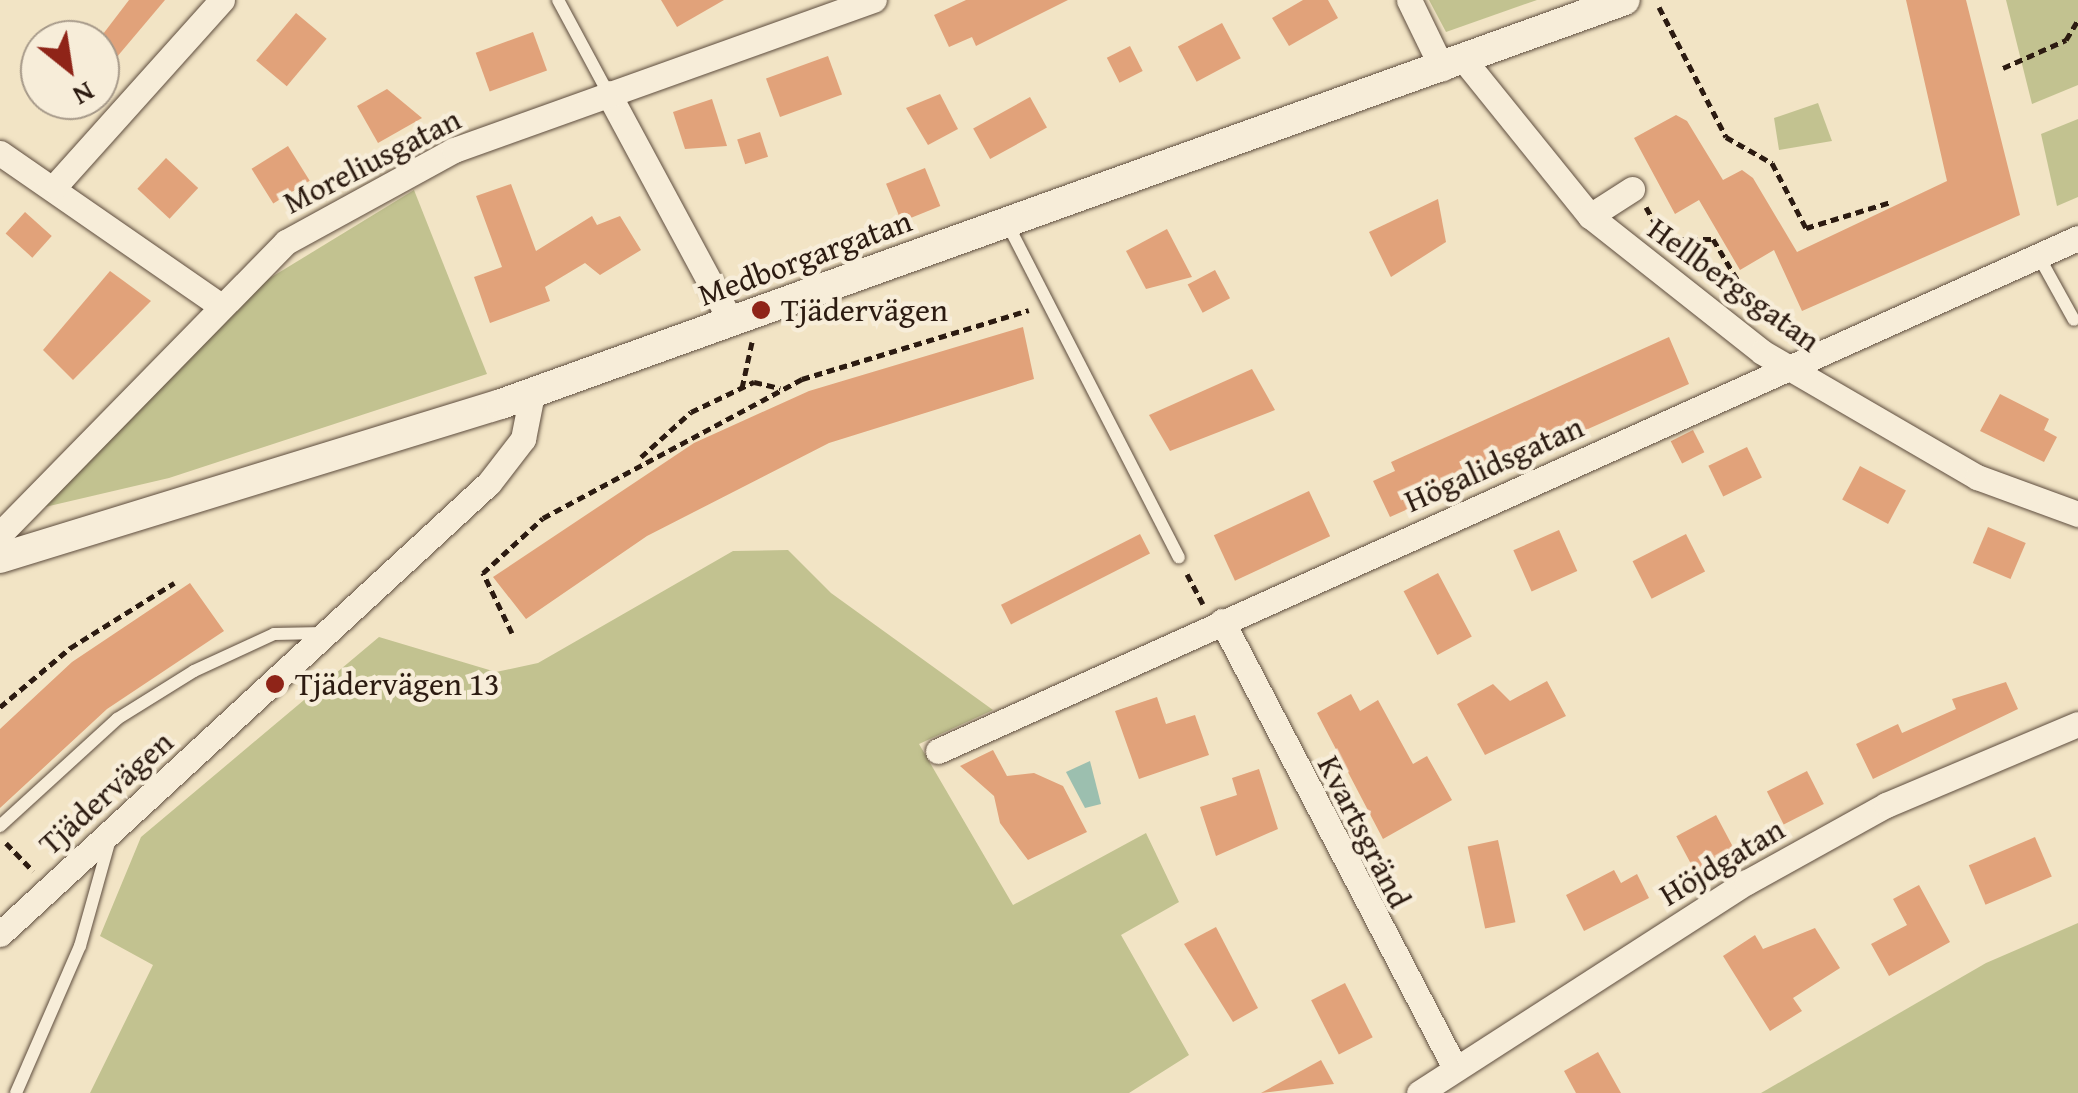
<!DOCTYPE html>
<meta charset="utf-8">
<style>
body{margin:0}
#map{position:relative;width:2078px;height:1093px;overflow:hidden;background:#f2e4c5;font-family:"Gentium Book Plus",serif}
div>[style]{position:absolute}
.green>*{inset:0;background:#c2c290}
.water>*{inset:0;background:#9cbfaf}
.building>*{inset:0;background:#e1a27a;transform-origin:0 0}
.path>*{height:5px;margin-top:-2.5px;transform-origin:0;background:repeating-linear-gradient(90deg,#2c1b11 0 8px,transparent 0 13px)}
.roads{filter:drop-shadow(0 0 2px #5e4d3e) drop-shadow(0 0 2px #5e4d3e)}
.service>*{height:12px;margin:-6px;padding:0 6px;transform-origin:6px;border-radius:6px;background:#f7edd9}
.minor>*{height:25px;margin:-12.5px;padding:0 12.5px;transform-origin:12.5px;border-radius:12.5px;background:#f7edd9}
.tertiary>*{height:30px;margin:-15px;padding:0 15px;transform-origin:15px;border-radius:15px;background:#f7edd9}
.dots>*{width:28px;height:28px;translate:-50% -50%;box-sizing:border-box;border:5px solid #f7edd9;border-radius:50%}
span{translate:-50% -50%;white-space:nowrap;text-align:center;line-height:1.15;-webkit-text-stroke:9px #f7edd9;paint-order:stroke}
.street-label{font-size:32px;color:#2c1b11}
.poi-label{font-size:32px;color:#2c1b11}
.left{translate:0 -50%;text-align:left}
.north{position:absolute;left:20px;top:20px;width:100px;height:100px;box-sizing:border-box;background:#f7edd9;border:2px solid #a69989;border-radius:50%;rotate:150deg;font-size:28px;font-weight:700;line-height:40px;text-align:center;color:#2c1b11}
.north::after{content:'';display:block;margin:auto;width:35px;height:45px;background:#8f2418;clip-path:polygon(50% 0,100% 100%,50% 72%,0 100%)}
</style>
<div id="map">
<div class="green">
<div style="clip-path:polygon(1429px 0,1537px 0,1446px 32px)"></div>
<div style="clip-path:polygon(2006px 0,2078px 0,2078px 85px,2032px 104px)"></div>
<div style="clip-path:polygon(1818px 103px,1832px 141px,1779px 150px,1774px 118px)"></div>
<div style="clip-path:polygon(2078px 119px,2078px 197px,2057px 206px,2041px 134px)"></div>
<div style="clip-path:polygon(414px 190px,487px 374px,169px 478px,45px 507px,239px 297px)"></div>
<div style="clip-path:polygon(788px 550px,831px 593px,993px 710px,919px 744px,1013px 905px,1146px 833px,1179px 902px,1121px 935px,1189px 1055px,1129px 1093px,90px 1093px,153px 965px,100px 936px,141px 837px,379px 637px,496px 672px,538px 663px,733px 551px)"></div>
<div style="clip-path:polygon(2078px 923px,2078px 1093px,1761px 1093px,1986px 963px)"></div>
</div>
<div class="water">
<div style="clip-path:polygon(1090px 761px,1101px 804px,1085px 808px,1066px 772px)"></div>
</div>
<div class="building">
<div style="clip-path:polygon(129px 0,165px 0,100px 77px,100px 38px)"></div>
<div style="clip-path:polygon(661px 0,724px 0,677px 27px)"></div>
<div style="clip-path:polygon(966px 0,1068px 0,976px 46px,972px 37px,949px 47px,934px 15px)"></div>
<div style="clip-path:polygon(1303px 0,1328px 0,1338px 18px,1289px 46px,1272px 18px)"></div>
<div style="clip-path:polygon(1906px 0,1966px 0,2020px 215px,1802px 311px,1774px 250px,1740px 270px,1699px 200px,1675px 214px,1634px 138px,1676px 115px,1687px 121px,1723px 180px,1742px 170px,1753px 178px,1797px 252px,1947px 181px)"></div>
<div style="left:296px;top:13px;width:40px;height:62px;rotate:40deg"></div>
<div style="left:1222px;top:23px;width:40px;height:50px;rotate:62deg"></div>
<div style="left:533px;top:32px;width:41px;height:61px;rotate:70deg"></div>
<div style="left:1130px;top:46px;width:28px;height:26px;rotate:63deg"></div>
<div style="left:828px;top:56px;width:41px;height:66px;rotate:70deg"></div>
<div style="clip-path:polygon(387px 89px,422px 118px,378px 143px,357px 106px)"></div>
<div style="clip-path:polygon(940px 94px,958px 129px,928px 145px,906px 108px)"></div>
<div style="left:1030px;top:97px;width:35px;height:65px;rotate:61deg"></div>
<div style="clip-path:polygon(712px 99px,727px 146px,685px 149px,673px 112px)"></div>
<div style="left:760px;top:132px;width:26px;height:24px;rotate:72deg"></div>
<div style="left:288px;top:146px;width:41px;height:43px;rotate:58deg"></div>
<div style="left:166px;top:158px;width:44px;height:42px;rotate:43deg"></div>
<div style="left:925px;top:168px;width:41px;height:42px;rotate:68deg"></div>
<div style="clip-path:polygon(511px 184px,536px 251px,592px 216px,597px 225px,620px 216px,641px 250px,600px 275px,585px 263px,545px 287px,550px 301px,490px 323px,474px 277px,502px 267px,476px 196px)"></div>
<div style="clip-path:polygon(1438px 199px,1446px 242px,1391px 277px,1369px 232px)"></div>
<div style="left:25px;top:212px;width:36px;height:29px;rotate:42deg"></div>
<div style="clip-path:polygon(1167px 229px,1192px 277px,1146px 289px,1126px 251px)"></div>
<div style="left:1215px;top:270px;width:32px;height:31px;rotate:62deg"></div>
<div style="clip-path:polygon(110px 271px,151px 301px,73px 380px,43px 350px)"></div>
<div style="clip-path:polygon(1023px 327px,1034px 379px,829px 443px,647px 536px,526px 619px,493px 577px,694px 443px,809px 391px)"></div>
<div style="clip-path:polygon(1669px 337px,1689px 384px,1390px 517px,1373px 481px,1395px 471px,1391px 462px)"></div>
<div style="clip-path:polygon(1252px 369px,1275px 410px,1170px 451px,1149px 415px)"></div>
<div style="clip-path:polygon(2000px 394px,2049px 419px,2044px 430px,2057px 437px,2044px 462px,1980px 431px)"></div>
<div style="left:1693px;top:430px;width:25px;height:25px;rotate:63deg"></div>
<div style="left:1747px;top:447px;width:34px;height:43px;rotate:64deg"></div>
<div style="left:1860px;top:466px;width:52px;height:38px;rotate:28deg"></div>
<div style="left:1309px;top:491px;width:50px;height:105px;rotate:65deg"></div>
<div style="left:1988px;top:527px;width:41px;height:39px;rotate:23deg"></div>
<div style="left:1559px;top:530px;width:45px;height:50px;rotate:66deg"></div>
<div style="left:1140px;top:534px;width:22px;height:156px;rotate:63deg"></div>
<div style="left:1686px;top:534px;width:42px;height:60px;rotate:63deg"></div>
<div style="left:1438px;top:573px;width:72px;height:39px;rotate:62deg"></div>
<div style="clip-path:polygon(190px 583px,224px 631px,107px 709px,0 808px,0 729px,72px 662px)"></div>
<div style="clip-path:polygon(1547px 681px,1566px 716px,1485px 755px,1457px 704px,1493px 684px,1510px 701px)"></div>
<div style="clip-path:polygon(2006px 682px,2018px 709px,1873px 779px,1856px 744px,1898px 724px,1902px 733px,1956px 709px,1952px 699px)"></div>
<div style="clip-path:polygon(1351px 694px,1360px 711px,1378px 700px,1413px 764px,1427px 756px,1452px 800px,1383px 839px,1317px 713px)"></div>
<div style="clip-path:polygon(1157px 697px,1166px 724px,1195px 715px,1209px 755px,1139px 779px,1115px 711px)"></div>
<div style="clip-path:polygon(993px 750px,1007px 776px,1034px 773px,1063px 786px,1087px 832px,1028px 860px,1000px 823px,994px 796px,960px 766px)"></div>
<div style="clip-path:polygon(1259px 769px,1278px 829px,1216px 856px,1200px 807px,1237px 795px,1232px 778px)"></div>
<div style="left:1807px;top:771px;width:37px;height:45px;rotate:63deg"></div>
<div style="left:1716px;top:815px;width:40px;height:45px;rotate:62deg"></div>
<div style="left:2035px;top:837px;width:43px;height:72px;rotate:67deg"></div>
<div style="left:1498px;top:840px;width:84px;height:31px;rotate:78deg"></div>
<div style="clip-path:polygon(1614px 870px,1621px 883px,1637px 874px,1649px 898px,1584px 931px,1566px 895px)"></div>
<div style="clip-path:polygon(1919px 885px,1950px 942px,1889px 976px,1871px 944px,1907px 925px,1893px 899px)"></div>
<div style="clip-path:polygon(1216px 927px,1258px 1008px,1233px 1022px,1184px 944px)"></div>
<div style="clip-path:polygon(1815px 928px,1840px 968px,1793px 998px,1802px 1011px,1770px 1031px,1723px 956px,1755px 935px,1763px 949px)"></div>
<div style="left:1345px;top:983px;width:61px;height:38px;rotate:63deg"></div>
<div style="clip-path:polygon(1598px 1052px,1621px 1093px,1576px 1093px,1564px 1071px)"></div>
<div style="clip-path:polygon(1321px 1060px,1334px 1084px,1261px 1093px)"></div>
</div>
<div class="path">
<div style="left:1659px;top:7px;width:146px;rotate:62.7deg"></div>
<div style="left:1726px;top:137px;width:53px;rotate:29.5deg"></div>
<div style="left:1772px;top:163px;width:73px;rotate:62.4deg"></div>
<div style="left:1806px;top:228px;width:89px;rotate:-17deg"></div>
<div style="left:2003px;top:68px;width:69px;rotate:-24deg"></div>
<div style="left:2066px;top:40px;width:23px;rotate:-59deg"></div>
<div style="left:1646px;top:207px;width:37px;rotate:61deg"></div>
<div style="left:1664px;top:239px;width:49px"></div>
<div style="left:1713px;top:239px;width:49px;rotate:59.2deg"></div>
<div style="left:742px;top:388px;width:47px;rotate:-77.7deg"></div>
<div style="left:641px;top:457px;width:67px;rotate:-42deg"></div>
<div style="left:691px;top:412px;width:70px;rotate:-25.5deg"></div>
<div style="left:754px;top:382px;width:27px;rotate:13deg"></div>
<div style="left:1187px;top:574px;width:34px;rotate:62deg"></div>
<div style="left:512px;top:633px;width:67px;rotate:-115.8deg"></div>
<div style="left:483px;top:573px;width:81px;rotate:-42.5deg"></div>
<div style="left:543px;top:518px;width:294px;rotate:-28.2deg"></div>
<div style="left:802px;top:379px;width:237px;rotate:-16.9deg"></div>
<div style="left:0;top:707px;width:92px;rotate:-40.1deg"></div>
<div style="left:70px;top:648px;width:123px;rotate:-32deg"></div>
<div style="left:6px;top:843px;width:39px;rotate:46deg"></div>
</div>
<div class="roads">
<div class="service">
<div style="left:558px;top:0;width:106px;rotate:61.7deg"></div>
<div style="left:1007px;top:223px;width:376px;rotate:62.8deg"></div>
<div style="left:2038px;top:255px;width:74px;rotate:61deg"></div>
<div style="left:0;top:826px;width:159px;rotate:-42.4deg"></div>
<div style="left:117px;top:719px;width:91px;rotate:-31.9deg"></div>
<div style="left:194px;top:671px;width:88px;rotate:-24.8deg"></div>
<div style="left:274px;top:634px;width:49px;rotate:-1.2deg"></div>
<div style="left:16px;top:1093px;width:160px;rotate:-66.5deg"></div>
<div style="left:80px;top:946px;width:114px;rotate:-74.3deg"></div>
</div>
<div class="minor">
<div style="left:1409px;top:0;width:76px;rotate:64.1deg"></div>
<div style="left:1464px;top:60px;width:201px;rotate:51.1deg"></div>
<div style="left:1590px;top:216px;width:219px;rotate:38.3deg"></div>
<div style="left:1762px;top:352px;width:249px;rotate:30.2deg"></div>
<div style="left:1977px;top:477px;width:108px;rotate:20.1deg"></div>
<div style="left:608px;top:93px;width:259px;rotate:61.7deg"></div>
<div style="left:0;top:153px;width:264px;rotate:34.7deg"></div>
<div style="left:55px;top:186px;width:250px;rotate:-48.1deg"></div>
<div style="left:1590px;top:216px;width:50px;rotate:-32.7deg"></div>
<div style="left:0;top:534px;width:409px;rotate:-45.6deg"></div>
<div style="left:286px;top:242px;width:192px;rotate:-28.7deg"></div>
<div style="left:454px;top:150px;width:446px;rotate:-19.7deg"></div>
<div style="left:1222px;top:621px;width:504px;rotate:62.47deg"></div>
<div style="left:938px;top:751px;width:1250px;rotate:-24.23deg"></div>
<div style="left:0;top:934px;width:665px;rotate:-42.69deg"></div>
<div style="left:489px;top:483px;width:56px;rotate:-52.3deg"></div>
<div style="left:523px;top:439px;width:46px;rotate:-78.7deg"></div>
<div style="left:1419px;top:1093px;width:390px;rotate:-32.8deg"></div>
<div style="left:1747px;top:882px;width:159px;rotate:-29deg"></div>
<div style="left:1886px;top:805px;width:208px;rotate:-22.9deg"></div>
</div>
<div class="tertiary">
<div style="left:0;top:558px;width:524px;rotate:-17.09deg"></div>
<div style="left:501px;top:404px;width:1194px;rotate:-19.77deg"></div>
</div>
</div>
<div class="dots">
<div style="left:761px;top:310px;background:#8f2418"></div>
<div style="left:275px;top:684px;background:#8f2418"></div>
</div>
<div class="street-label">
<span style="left:372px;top:161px;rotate:-27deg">Moreliusgatan</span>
<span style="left:805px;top:258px;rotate:-20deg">Medborgargatan</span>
<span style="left:1734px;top:285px;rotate:36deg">Hellbergsgatan</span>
<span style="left:1494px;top:464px;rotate:-24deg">Högalidsgatan</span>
<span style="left:106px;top:793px;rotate:-42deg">Tjädervägen</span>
<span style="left:1364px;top:832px;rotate:63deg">Kvartsgränd</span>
<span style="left:1722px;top:862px;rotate:-31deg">Höjdgatan</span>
</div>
<div class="poi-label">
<span class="left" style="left:781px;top:310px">Tjädervägen</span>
<span class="left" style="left:295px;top:684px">Tjädervägen 13</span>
</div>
<div class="north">N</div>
</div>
